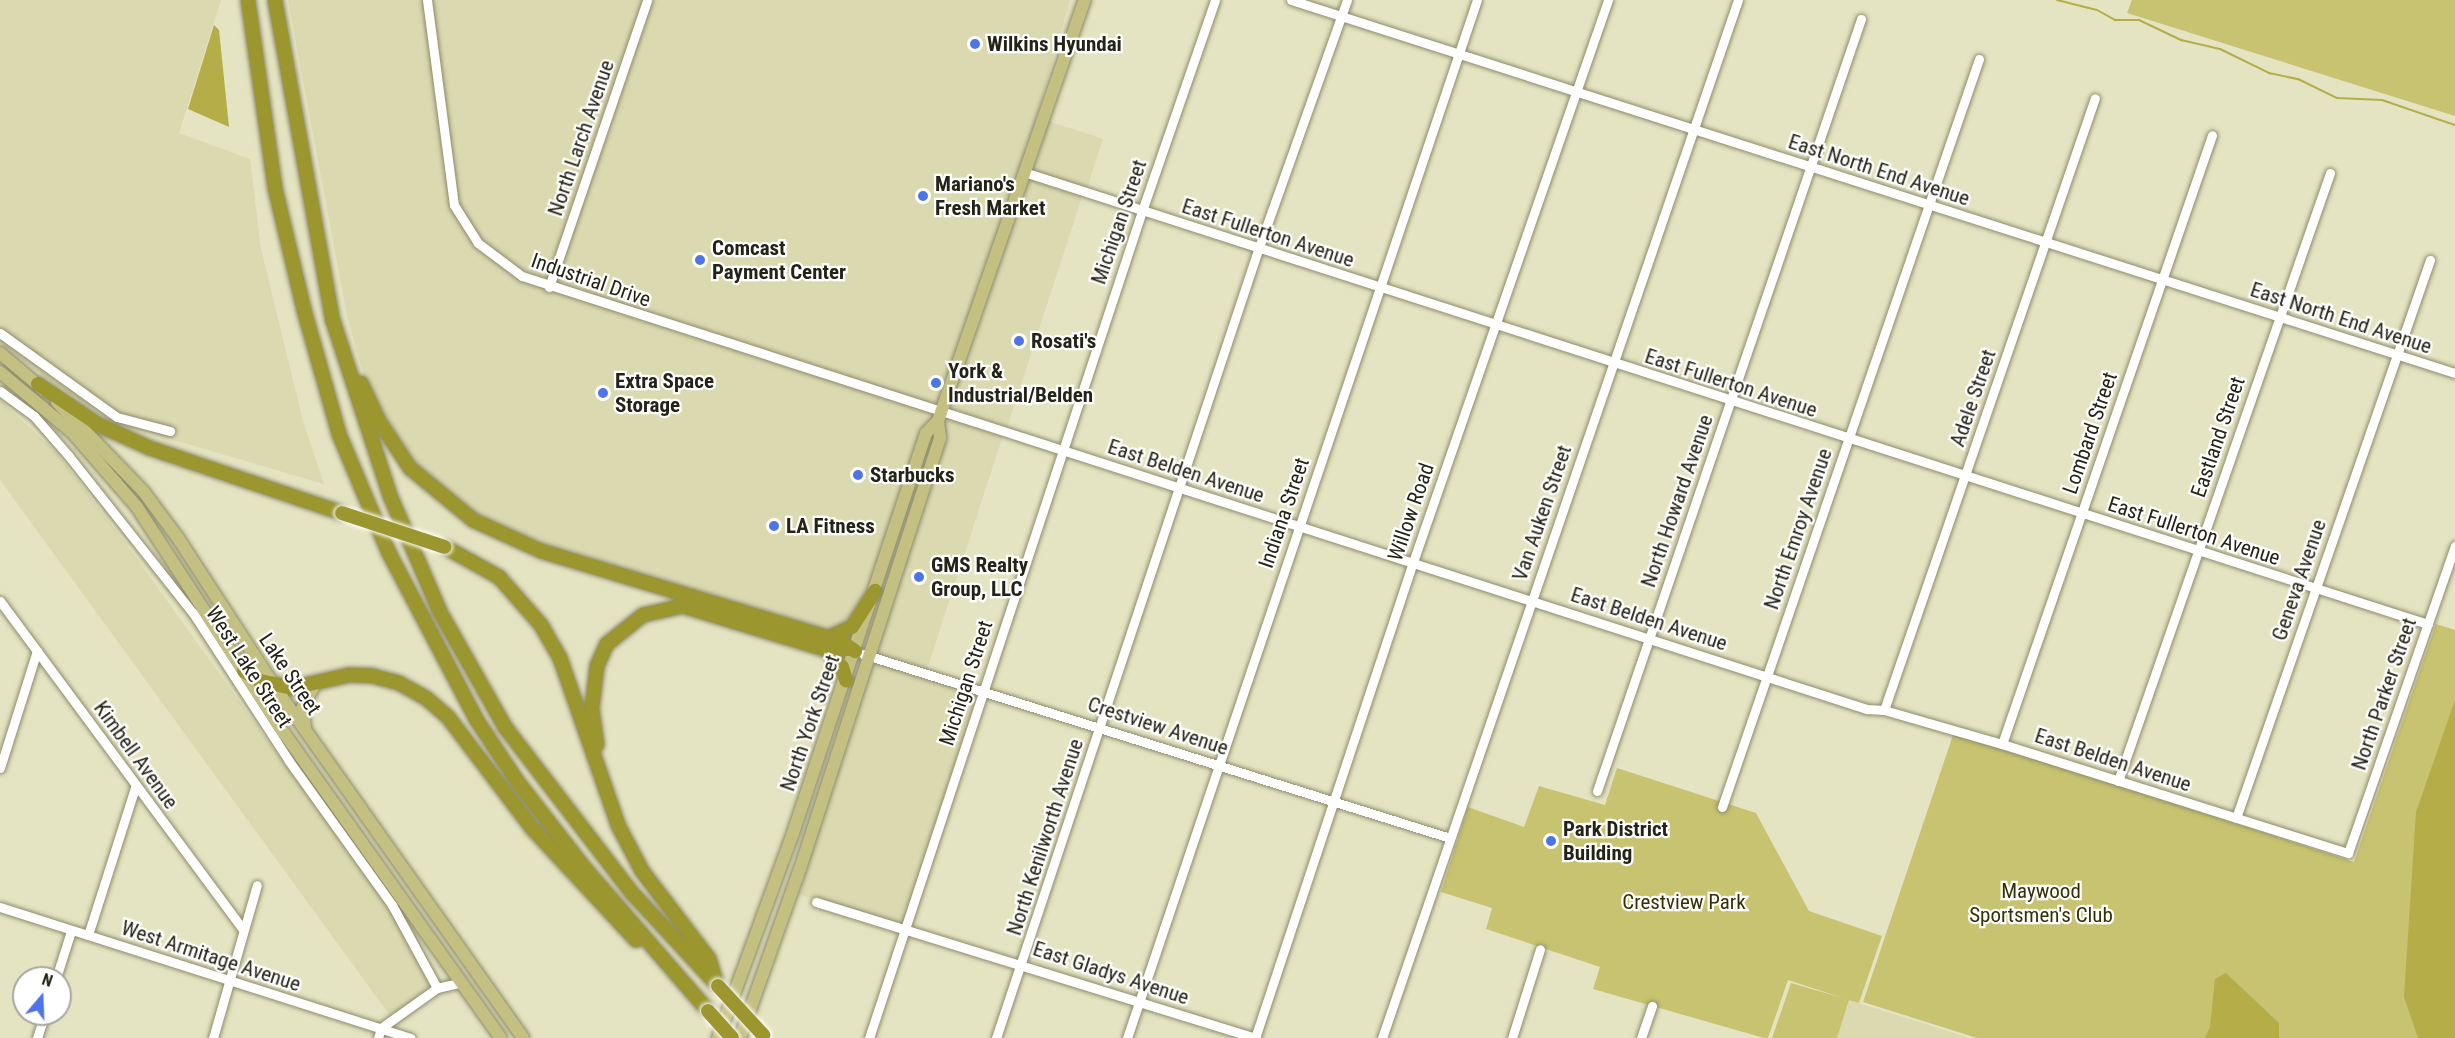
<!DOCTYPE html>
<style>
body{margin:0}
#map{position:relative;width:2455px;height:1038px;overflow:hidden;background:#e5e4c2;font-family:"Roboto Condensed",sans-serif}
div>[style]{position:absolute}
.built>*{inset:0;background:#dbd9b0;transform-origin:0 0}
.green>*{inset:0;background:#c8c370}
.water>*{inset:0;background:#b4ad48}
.stream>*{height:2px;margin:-1px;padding:0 1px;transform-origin:1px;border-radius:1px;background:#b4ad48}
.roads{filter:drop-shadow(0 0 2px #8c8b6c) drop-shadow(0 0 2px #8c8b6c)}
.minor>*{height:9px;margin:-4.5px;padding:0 4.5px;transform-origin:4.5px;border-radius:4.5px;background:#fff}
.major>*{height:12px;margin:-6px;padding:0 6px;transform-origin:6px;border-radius:6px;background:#c4c082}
.highway>*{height:14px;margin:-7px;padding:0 7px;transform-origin:7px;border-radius:7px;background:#9c962f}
.bridges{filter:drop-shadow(0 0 2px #fff) drop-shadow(0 0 2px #fff)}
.highway-bridge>*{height:14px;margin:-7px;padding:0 7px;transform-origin:7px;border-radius:7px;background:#9c962f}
.dots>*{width:16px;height:16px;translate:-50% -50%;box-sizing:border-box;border:3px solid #fff;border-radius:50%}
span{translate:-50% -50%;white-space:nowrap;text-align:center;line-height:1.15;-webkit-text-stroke:4.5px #fff;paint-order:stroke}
.poi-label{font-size:21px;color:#242317;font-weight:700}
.left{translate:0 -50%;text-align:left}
.street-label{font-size:21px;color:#242317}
.park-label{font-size:21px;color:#343105}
.north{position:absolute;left:12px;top:966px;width:60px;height:60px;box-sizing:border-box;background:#fff;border:2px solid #a7a7a2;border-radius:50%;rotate:19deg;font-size:16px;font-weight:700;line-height:24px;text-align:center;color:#242317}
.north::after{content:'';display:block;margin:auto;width:21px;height:27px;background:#4d75e8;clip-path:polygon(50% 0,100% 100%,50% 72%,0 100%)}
</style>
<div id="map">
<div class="built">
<div style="clip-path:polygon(0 0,221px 0,179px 133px,250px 159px,261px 249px,303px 421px,324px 484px,129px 427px,74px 397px,0 346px)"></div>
<div style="clip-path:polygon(288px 0,1070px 0,1023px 166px,862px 643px,548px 547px,498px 528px,452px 501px,414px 465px,384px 422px,365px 380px,347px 316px)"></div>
<div style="left:1045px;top:120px;width:61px;height:54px;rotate:18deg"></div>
<div style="left:1025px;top:175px;width:61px;height:245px;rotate:18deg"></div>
<div style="clip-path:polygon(0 400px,57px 453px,130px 549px,410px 939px,431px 986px,391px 1017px,0 480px)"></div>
<div style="left:943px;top:413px;width:64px;height:250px;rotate:18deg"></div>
<div style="left:867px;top:658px;width:117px;height:246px;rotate:16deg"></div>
<div style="clip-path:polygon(1849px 1000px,1970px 1038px,1837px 1038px)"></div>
</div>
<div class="green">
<div style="clip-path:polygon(2132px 0,2455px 0,2455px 116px,2127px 13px)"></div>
<div style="clip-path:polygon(2436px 624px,2455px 630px,2455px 1038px,1977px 1038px,1863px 1002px,1954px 732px,2354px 862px)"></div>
<div style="clip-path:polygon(1617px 768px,1756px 813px,1809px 911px,1882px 936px,1859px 1003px,1849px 1000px,1837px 1038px,1772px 1038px,1791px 983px,1843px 998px,1788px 980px,1768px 1038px,1764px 1038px,1593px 989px,1600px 967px,1486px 929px,1492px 908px,1441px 892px,1468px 807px,1524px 827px,1539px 786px,1605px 805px)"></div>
</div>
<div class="water">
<div style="clip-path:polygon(214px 25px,219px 30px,229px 127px,188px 109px)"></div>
<div style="clip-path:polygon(2455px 700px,2455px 1038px,2418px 1038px,2404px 997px,2416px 812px)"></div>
<div style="clip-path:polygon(2226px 973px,2279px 1023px,2279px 1038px,2205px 1038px,2210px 1027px,2215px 979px)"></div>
</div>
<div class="stream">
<div style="left:2057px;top:0;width:41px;rotate:14deg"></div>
<div style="left:2097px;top:10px;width:21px;rotate:29deg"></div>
<div style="left:2115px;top:20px;width:24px"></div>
<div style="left:2139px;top:20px;width:47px;rotate:25.5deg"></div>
<div style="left:2181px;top:40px;width:40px;rotate:13deg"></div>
<div style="left:2220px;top:49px;width:55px;rotate:26.1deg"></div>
<div style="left:2269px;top:73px;width:30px;rotate:12deg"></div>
<div style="left:2298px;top:79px;width:43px;rotate:26deg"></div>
<div style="left:2337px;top:98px;width:45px;rotate:2.5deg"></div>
<div style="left:2382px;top:100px;width:77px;rotate:18.9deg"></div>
</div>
<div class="roads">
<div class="minor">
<div style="left:427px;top:0;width:207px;rotate:82.5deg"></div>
<div style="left:454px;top:205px;width:45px;rotate:57.7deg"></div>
<div style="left:478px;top:243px;width:55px;rotate:36.9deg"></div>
<div style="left:522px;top:276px;width:1413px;rotate:17.85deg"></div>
<div style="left:1867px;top:709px;width:17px;rotate:3deg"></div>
<div style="left:1884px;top:710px;width:123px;rotate:16.1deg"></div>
<div style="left:2002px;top:744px;width:363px;rotate:17.5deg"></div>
<div style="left:2348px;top:853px;width:325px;rotate:-70.8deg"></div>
<div style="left:1291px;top:0;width:1222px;rotate:17.77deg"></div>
<div style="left:1024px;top:172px;width:1475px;rotate:17.85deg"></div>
<div style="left:549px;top:287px;width:303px;rotate:-71.1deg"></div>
<div style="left:0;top:333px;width:144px;rotate:35.7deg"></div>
<div style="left:117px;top:417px;width:55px;rotate:14.8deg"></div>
<div style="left:0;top:391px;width:42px;rotate:36.3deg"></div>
<div style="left:34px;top:416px;width:52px;rotate:48.9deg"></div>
<div style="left:68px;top:455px;width:201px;rotate:51.7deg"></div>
<div style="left:193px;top:613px;width:176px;rotate:57deg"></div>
<div style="left:289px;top:761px;width:177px;rotate:54.4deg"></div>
<div style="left:392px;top:905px;width:94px;rotate:61.5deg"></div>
<div style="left:0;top:601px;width:408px;rotate:53.5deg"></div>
<div style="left:863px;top:654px;width:615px;rotate:17.4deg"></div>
<div style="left:1884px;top:710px;width:647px;rotate:-70.98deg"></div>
<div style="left:2002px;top:744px;width:644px;rotate:-70.97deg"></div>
<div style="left:0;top:768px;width:123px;rotate:-72.5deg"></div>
<div style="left:2118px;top:781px;width:644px;rotate:-70.78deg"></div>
<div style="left:1597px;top:791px;width:816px;rotate:-71.12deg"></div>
<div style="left:1722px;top:807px;width:791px;rotate:-71.04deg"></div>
<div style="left:2236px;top:818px;width:591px;rotate:-70.83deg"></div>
<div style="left:816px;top:902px;width:461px;rotate:17.2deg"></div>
<div style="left:0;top:907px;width:431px;rotate:17.7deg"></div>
<div style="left:88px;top:935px;width:157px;rotate:-72.3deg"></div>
<div style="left:56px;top:978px;width:49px;rotate:-72.3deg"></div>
<div style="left:37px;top:1038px;width:25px;rotate:-72deg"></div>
<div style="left:213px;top:1038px;width:159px;rotate:-74deg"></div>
<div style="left:378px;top:1038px;width:10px;rotate:-73deg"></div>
<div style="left:381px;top:1028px;width:69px;rotate:-35.5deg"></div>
<div style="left:437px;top:988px;width:26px;rotate:-13deg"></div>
<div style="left:869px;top:1038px;width:871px;rotate:-71.73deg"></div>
<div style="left:1142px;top:211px;width:223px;rotate:-70.9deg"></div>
<div style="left:996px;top:1038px;width:830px;rotate:-71.61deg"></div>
<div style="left:1258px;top:250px;width:265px;rotate:-70.4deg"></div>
<div style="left:1127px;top:1038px;width:1095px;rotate:-71.37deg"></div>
<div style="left:1255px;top:1038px;width:502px;rotate:-71.64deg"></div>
<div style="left:1413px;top:562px;width:595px;rotate:-70.86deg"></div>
<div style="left:1382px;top:1038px;width:1097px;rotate:-71.07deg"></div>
<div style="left:1512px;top:1038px;width:93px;rotate:-72.5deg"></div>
<div style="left:1641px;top:1038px;width:34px;rotate:-71deg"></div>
</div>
<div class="major">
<div style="left:0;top:353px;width:57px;rotate:40.1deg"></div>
<div style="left:0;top:372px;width:95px;rotate:39.9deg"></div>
<div style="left:73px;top:433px;width:98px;rotate:49.1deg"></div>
<div style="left:137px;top:507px;width:270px;rotate:57deg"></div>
<div style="left:284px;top:733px;width:374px;rotate:54.6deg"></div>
<div style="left:57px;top:402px;width:124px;rotate:46deg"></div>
<div style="left:143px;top:491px;width:59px;rotate:53.3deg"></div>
<div style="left:178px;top:538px;width:176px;rotate:57deg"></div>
<div style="left:274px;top:686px;width:431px;rotate:54.7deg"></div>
<div style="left:305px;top:727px;width:18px;rotate:-99deg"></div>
<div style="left:302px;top:709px;width:29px;rotate:-63deg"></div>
<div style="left:718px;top:1038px;width:218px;rotate:-69.9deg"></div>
<div style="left:793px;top:833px;width:422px;rotate:-71.6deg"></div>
<div style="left:926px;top:433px;width:17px;rotate:-45deg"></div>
<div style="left:938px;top:421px;width:446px;rotate:-70.8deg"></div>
<div style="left:740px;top:1038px;width:179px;rotate:-70.5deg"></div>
<div style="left:800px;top:869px;width:453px;rotate:-72deg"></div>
<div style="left:940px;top:438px;width:17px;rotate:-97deg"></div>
</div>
<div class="highway">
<div style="left:248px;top:0;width:190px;rotate:81.8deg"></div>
<div style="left:275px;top:188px;width:125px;rotate:76.6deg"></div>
<div style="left:304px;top:310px;width:129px;rotate:74.2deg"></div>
<div style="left:339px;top:434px;width:129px;rotate:67.2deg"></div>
<div style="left:389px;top:553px;width:187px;rotate:62.3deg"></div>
<div style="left:476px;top:719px;width:74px;rotate:56.5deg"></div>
<div style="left:517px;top:781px;width:108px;rotate:52.2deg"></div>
<div style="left:583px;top:866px;width:191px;rotate:49.2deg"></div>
<div style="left:275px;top:0;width:326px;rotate:79.8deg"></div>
<div style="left:333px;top:321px;width:186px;rotate:71.9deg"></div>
<div style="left:391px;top:498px;width:124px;rotate:66.7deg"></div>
<div style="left:440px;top:612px;width:132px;rotate:60.5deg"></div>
<div style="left:505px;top:727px;width:209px;rotate:52.6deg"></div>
<div style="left:632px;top:893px;width:127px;rotate:47.2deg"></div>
<div style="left:361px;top:383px;width:42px;rotate:64.7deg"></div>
<div style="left:379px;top:421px;width:56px;rotate:56.6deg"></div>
<div style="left:410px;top:468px;width:82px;rotate:39.5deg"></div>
<div style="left:473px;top:520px;width:75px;rotate:24.5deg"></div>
<div style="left:541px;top:551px;width:314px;rotate:16.8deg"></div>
<div style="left:842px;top:642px;width:16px;rotate:35deg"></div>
<div style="left:38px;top:384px;width:73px;rotate:33.9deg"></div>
<div style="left:99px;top:425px;width:56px;rotate:24.3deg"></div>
<div style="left:150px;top:448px;width:203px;rotate:18.7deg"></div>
<div style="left:445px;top:547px;width:62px;rotate:29.1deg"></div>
<div style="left:499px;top:577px;width:64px;rotate:48.8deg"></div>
<div style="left:541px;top:625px;width:38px;rotate:60deg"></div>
<div style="left:560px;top:658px;width:177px;rotate:70.8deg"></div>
<div style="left:618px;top:825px;width:52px;rotate:62.4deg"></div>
<div style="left:642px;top:871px;width:111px;rotate:52.7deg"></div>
<div style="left:709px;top:959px;width:24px;rotate:73deg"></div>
<div style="left:828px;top:638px;width:26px;rotate:-25deg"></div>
<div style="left:852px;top:627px;width:43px;rotate:-57.4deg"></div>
<div style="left:828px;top:650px;width:22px;rotate:51deg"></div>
<div style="left:842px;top:667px;width:14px;rotate:73deg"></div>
<div style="left:244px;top:671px;width:19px;rotate:32deg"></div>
<div style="left:260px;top:681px;width:33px;rotate:12deg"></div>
<div style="left:292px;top:688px;width:58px;rotate:-12.8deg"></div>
<div style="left:349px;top:675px;width:24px;rotate:2deg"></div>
<div style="left:373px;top:676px;width:27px;rotate:15deg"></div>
<div style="left:399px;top:683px;width:31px;rotate:29deg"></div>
<div style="left:426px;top:698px;width:29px;rotate:41deg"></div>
<div style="left:448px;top:717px;width:139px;rotate:52.9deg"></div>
<div style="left:532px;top:828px;width:153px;rotate:47.1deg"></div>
<div style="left:597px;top:745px;width:37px;rotate:-98deg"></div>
<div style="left:592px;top:708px;width:42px;rotate:-83.2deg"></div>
<div style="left:597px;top:666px;width:24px;rotate:-66deg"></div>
<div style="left:607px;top:644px;width:46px;rotate:-38.9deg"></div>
<div style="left:643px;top:615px;width:41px;rotate:-12.7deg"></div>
<div style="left:683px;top:606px;width:152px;rotate:16.9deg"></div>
<div style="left:828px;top:650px;width:20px;rotate:-3deg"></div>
</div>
</div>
<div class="bridges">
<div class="highway-bridge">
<div style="left:342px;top:513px;width:108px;rotate:18.3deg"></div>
<div style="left:718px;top:986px;width:67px;rotate:47.4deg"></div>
<div style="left:708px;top:1011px;width:36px;rotate:48deg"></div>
</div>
</div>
<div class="dots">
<div style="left:975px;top:44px;background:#4d75e8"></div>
<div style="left:923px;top:196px;background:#4d75e8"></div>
<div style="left:700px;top:260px;background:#4d75e8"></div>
<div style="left:1019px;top:341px;background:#4d75e8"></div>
<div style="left:936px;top:383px;background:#4d75e8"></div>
<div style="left:603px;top:393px;background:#4d75e8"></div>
<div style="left:858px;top:475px;background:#4d75e8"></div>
<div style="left:774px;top:526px;background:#4d75e8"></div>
<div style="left:919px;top:577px;background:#4d75e8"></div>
<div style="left:1551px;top:841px;background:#4d75e8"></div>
</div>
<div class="poi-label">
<span class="left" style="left:987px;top:44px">Wilkins Hyundai</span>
<span class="left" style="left:935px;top:196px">Mariano's<br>Fresh Market</span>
<span class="left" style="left:712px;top:260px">Comcast<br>Payment Center</span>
<span class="left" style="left:1031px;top:341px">Rosati's</span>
<span class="left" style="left:948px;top:383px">York &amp;<br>Industrial/Belden</span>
<span class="left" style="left:615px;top:393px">Extra Space<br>Storage</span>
<span class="left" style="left:870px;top:475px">Starbucks</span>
<span class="left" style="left:786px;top:526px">LA Fitness</span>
<span class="left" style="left:931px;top:577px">GMS Realty<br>Group, LLC</span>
<span class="left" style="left:1563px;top:841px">Park District<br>Building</span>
</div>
<div class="street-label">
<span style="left:581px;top:138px;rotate:-71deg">North Larch Avenue</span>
<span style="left:1879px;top:170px;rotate:18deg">East North End Avenue</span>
<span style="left:1119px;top:222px;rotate:-71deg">Michigan Street</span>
<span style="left:1268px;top:233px;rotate:18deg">East Fullerton Avenue</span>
<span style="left:591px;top:280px;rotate:19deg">Industrial Drive</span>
<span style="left:2341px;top:318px;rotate:18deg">East North End Avenue</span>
<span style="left:1731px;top:383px;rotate:18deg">East Fullerton Avenue</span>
<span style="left:1973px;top:398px;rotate:-71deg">Adele Street</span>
<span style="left:2090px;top:433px;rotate:-71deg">Lombard Street</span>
<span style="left:2218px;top:437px;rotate:-71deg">Eastland Street</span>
<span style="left:1186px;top:471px;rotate:18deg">East Belden Avenue</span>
<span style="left:1677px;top:501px;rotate:-71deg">North Howard Avenue</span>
<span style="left:1411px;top:512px;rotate:-71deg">Willow Road</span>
<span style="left:1284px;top:513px;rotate:-71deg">Indiana Street</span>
<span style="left:1542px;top:513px;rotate:-71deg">Van Auken Street</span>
<span style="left:1798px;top:529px;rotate:-71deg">North Emroy Avenue</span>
<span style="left:2194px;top:531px;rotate:18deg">East Fullerton Avenue</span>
<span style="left:2299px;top:580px;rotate:-71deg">Geneva Avenue</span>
<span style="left:1649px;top:619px;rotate:18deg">East Belden Avenue</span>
<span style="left:249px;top:667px;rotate:57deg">West Lake Street</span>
<span style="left:290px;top:674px;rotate:56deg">Lake Street</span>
<span style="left:966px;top:683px;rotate:-72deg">Michigan Street</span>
<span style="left:2384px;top:694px;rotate:-71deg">North Parker Street</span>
<span style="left:810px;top:723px;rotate:-71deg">North York Street</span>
<span style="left:1158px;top:726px;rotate:18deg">Crestview Avenue</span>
<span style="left:136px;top:755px;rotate:54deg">Kimbell Avenue</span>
<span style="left:2113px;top:760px;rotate:18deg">East Belden Avenue</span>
<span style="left:1045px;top:837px;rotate:-72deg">North Kenilworth Avenue</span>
<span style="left:211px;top:956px;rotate:18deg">West Armitage Avenue</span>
<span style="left:1111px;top:973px;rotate:18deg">East Gladys Avenue</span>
</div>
<div class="park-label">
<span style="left:2041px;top:903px">Maywood<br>Sportsmen's Club</span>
<span style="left:1684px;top:902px">Crestview Park</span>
</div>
<div class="north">N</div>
</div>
